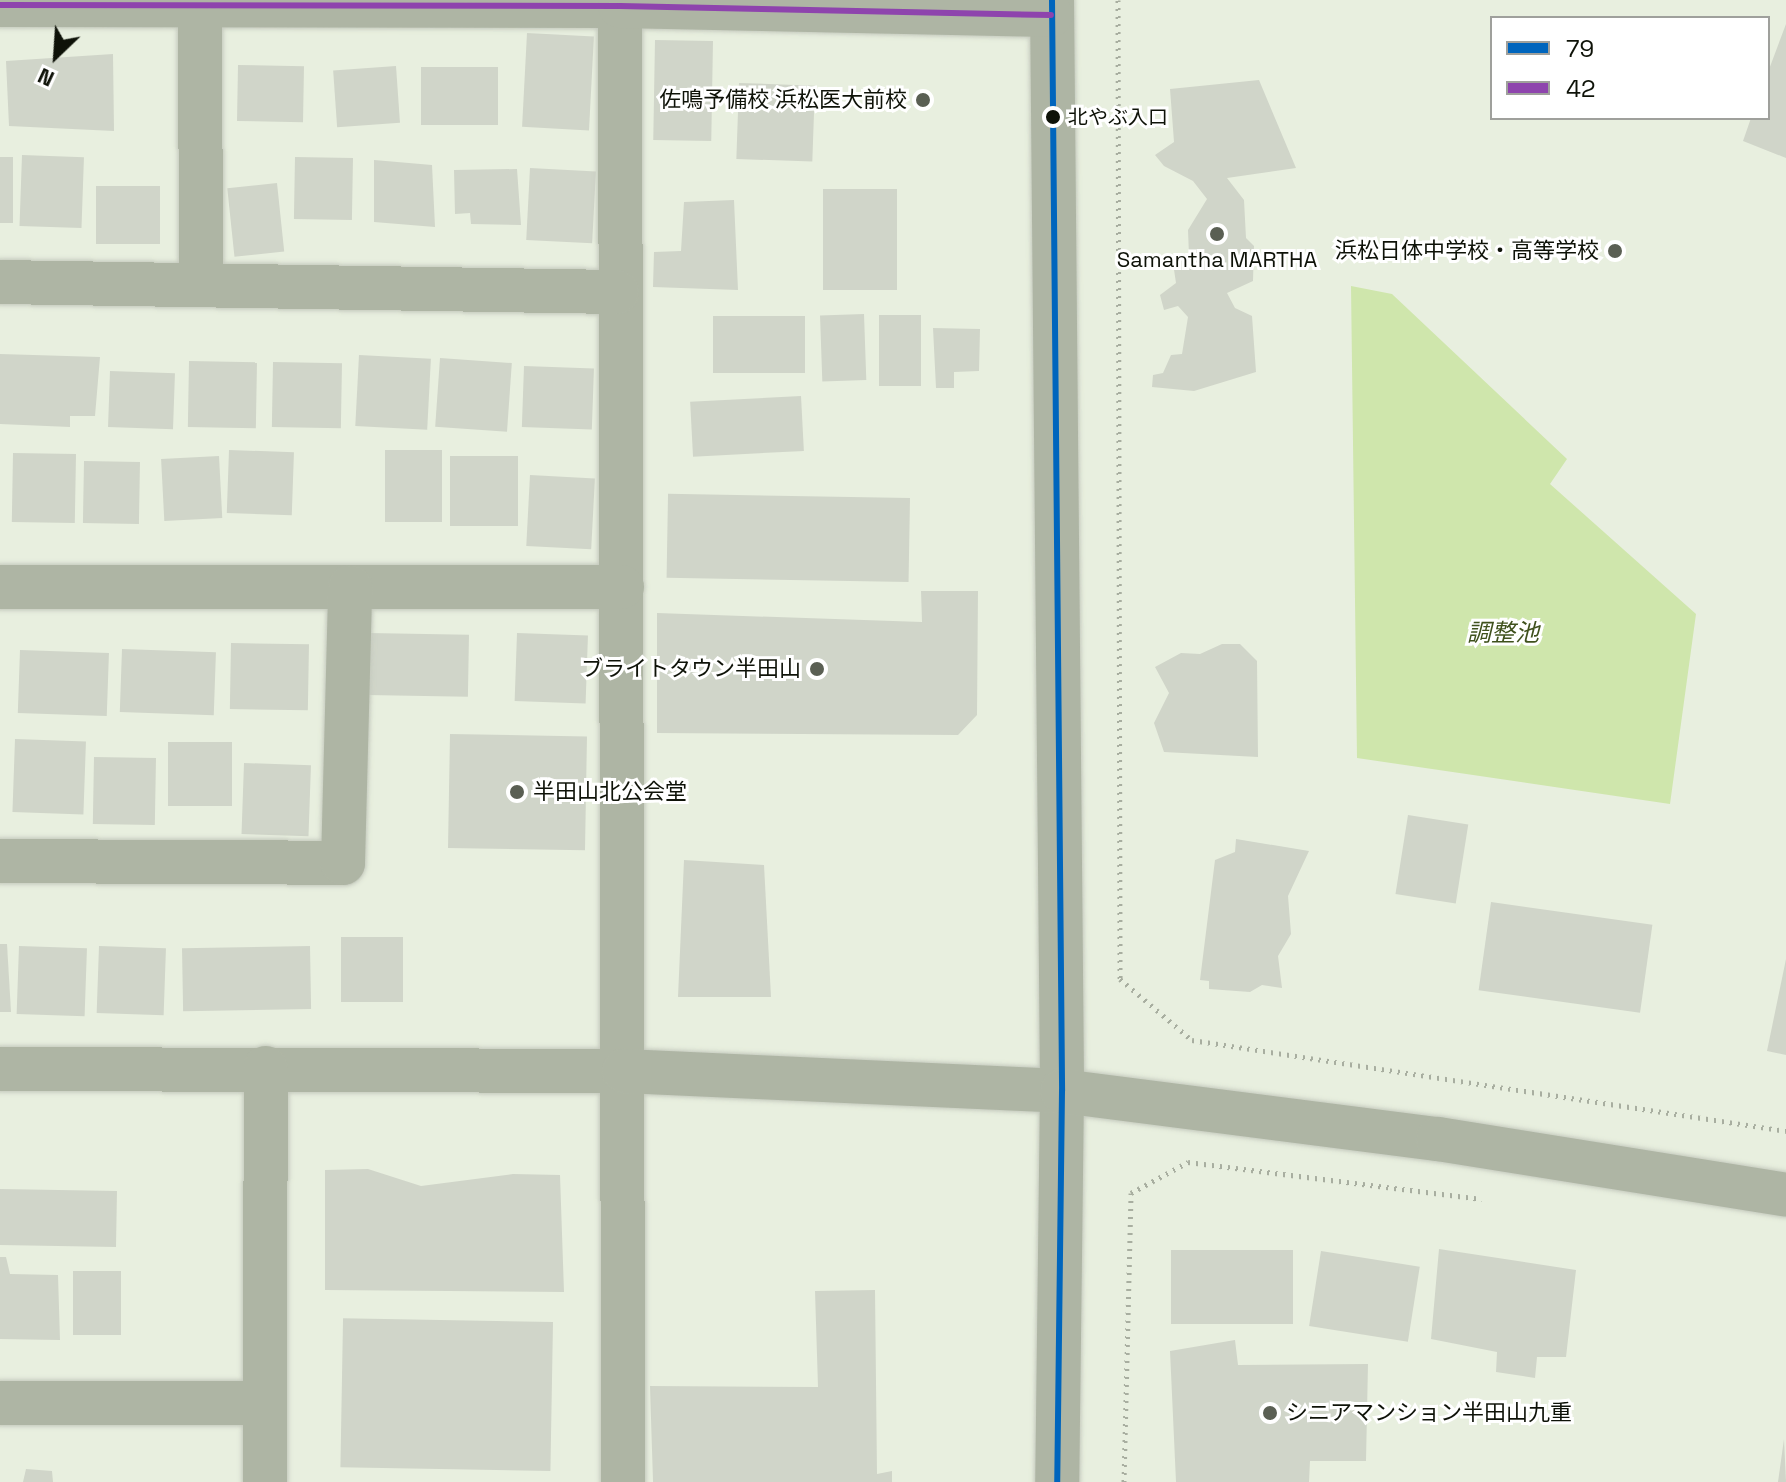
<!DOCTYPE html>
<meta charset="utf-8">
<style>
body{margin:0}
#map{position:relative;width:1786px;height:1482px;overflow:hidden;background:#e8efdf;font-family:"Space Grotesk","Noto Sans JP",sans-serif}
div>[style]{position:absolute}
.water>*{inset:0;background:#cfe6ac}
.building>*{inset:0;background:#d0d5c9;transform-origin:0 0}
.path>*{height:5px;margin-top:-2.5px;transform-origin:0;background:repeating-linear-gradient(90deg,#a8aea0 0 2px,transparent 0 8px)}
.roads{filter:drop-shadow(0 0 2px #c5cabe) drop-shadow(0 0 2px #c5cabe)}
.minor>*{height:44px;margin:-22px;padding:0 22px;transform-origin:22px;border-radius:22px;background:#aeb5a4}
.bus-1>*{height:6px;margin:-3px;padding:0 3px;transform-origin:3px;border-radius:3px;background:#0065bd}
.bus-2>*{height:6px;margin:-3px;padding:0 3px;transform-origin:3px;border-radius:3px;background:#8e44ad}
.dots>*{width:22px;height:22px;translate:-50% -50%;box-sizing:border-box;border:4px solid #fff;border-radius:50%}
span{translate:-50% -50%;white-space:nowrap;text-align:center;line-height:1.15;-webkit-text-stroke:6px #fff;paint-order:stroke}
.bus-label{font-size:20px;color:#0e1208}
.left{translate:0 -50%;text-align:left}
.poi-label{font-size:22px;color:#0e1208}
.right{translate:-100% -50%;text-align:right}
.water-label{font-size:24px;color:#3f511c;font-style:italic}
.legend{position:absolute;left:1490px;top:16px;width:280px;height:104px;box-sizing:border-box;background:#fff;border:2px solid #9fa09c;margin:0;padding:10px 14px;list-style:none;font-size:24px;color:#0e1208}
.legend li{display:flex;align-items:center;gap:16px;height:40px}
.legend b{width:40px;border:2px solid #9fa09c}
.north{position:absolute;left:16px;top:16px;width:80px;height:80px;-webkit-text-stroke:6px #fff;paint-order:stroke;rotate:205deg;font-size:22px;font-weight:700;line-height:32px;text-align:center;color:#0e1208}
.north::after{content:'';display:block;margin:auto;width:28px;height:36px;background:#0e1208;clip-path:polygon(50% 0,100% 100%,50% 72%,0 100%)}
</style>
<div id="map">
<div class="water">
<div style="clip-path:polygon(1351px 286px,1392px 294px,1567px 459px,1550px 484px,1696px 614px,1670px 804px,1357px 758px)"></div>
</div>
<div class="building">
<div style="clip-path:polygon(1786px 24px,1786px 158px,1743px 141px,1751px 118px,1768px 118px,1768px 72px)"></div>
<div style="left:527px;top:33px;width:67px;height:94px;rotate:3deg"></div>
<div style="left:655px;top:40px;width:58px;height:100px;rotate:1deg"></div>
<div style="clip-path:polygon(113px 54px,114px 131px,9px 126px,6px 61px)"></div>
<div style="left:238px;top:65px;width:66px;height:56px;rotate:1deg"></div>
<div style="left:396px;top:66px;width:57px;height:63px;rotate:86deg"></div>
<div style="left:498px;top:67px;width:58px;height:77px;rotate:90deg"></div>
<div style="clip-path:polygon(1259px 80px,1296px 168px,1227px 178px,1244px 200px,1246px 238px,1254px 246px,1253px 281px,1227px 293px,1235px 308px,1252px 316px,1256px 372px,1194px 391px,1152px 387px,1153px 375px,1163px 373px,1171px 355px,1182px 354px,1188px 317px,1178px 306px,1164px 310px,1160px 295px,1176px 283px,1173px 263px,1189px 256px,1188px 230px,1207px 199px,1193px 181px,1164px 166px,1155px 155px,1174px 142px,1170px 89px)"></div>
<div style="left:739px;top:83px;width:76px;height:76px;rotate:2deg"></div>
<div style="left:22px;top:155px;width:62px;height:71px;rotate:2deg"></div>
<div style="left:0;top:157px;width:13px;height:66px"></div>
<div style="left:295px;top:157px;width:58px;height:62px;rotate:1deg"></div>
<div style="clip-path:polygon(374px 160px,432px 165px,435px 227px,374px 222px)"></div>
<div style="left:530px;top:168px;width:66px;height:72px;rotate:3deg"></div>
<div style="clip-path:polygon(517px 169px,521px 225px,471px 224px,470px 213px,455px 214px,454px 170px)"></div>
<div style="left:277px;top:183px;width:69px;height:50px;rotate:84deg"></div>
<div style="left:96px;top:186px;width:64px;height:58px"></div>
<div style="left:823px;top:189px;width:74px;height:101px"></div>
<div style="clip-path:polygon(734px 200px,738px 290px,653px 287px,654px 252px,681px 251px,684px 202px)"></div>
<div style="left:864px;top:314px;width:66px;height:44px;rotate:88deg"></div>
<div style="left:921px;top:315px;width:71px;height:42px;rotate:90deg"></div>
<div style="left:713px;top:316px;width:92px;height:57px"></div>
<div style="clip-path:polygon(933px 328px,980px 329px,979px 371px,954px 372px,954px 388px,936px 388px)"></div>
<div style="clip-path:polygon(0 354px,100px 357px,95px 416px,70px 416px,70px 427px,0 424px)"></div>
<div style="left:359px;top:355px;width:72px;height:71px;rotate:3deg"></div>
<div style="left:440px;top:358px;width:72px;height:69px;rotate:4deg"></div>
<div style="left:189px;top:361px;width:68px;height:66px;rotate:1deg"></div>
<div style="left:273px;top:362px;width:69px;height:65px;rotate:1deg"></div>
<div style="left:524px;top:366px;width:70px;height:61px;rotate:2deg"></div>
<div style="left:110px;top:371px;width:65px;height:56px;rotate:2deg"></div>
<div style="left:801px;top:396px;width:55px;height:111px;rotate:87deg"></div>
<div style="left:229px;top:450px;width:65px;height:63px;rotate:2deg"></div>
<div style="left:442px;top:450px;width:72px;height:57px;rotate:90deg"></div>
<div style="left:76px;top:454px;width:69px;height:63px;rotate:91deg"></div>
<div style="left:219px;top:456px;width:62px;height:58px;rotate:87deg"></div>
<div style="left:518px;top:456px;width:70px;height:68px;rotate:90deg"></div>
<div style="left:84px;top:461px;width:56px;height:62px;rotate:1deg"></div>
<div style="left:530px;top:475px;width:65px;height:71px;rotate:3deg"></div>
<div style="left:910px;top:498px;width:84px;height:242px;rotate:91deg"></div>
<div style="clip-path:polygon(921px 591px,978px 591px,977px 715px,958px 735px,657px 733px,657px 613px,922px 622px)"></div>
<div style="left:368px;top:633px;width:101px;height:62px;rotate:1deg"></div>
<div style="left:517px;top:633px;width:71px;height:68px;rotate:2deg"></div>
<div style="left:231px;top:643px;width:78px;height:66px;rotate:1deg"></div>
<div style="clip-path:polygon(1222px 644px,1240px 644px,1257px 661px,1258px 757px,1164px 752px,1154px 723px,1169px 693px,1155px 667px,1181px 653px,1200px 654px)"></div>
<div style="left:122px;top:649px;width:94px;height:63px;rotate:2deg"></div>
<div style="left:20px;top:650px;width:89px;height:63px;rotate:2deg"></div>
<div style="left:450px;top:734px;width:137px;height:114px;rotate:1deg"></div>
<div style="left:15px;top:739px;width:71px;height:73px;rotate:2deg"></div>
<div style="left:168px;top:742px;width:64px;height:64px"></div>
<div style="left:94px;top:757px;width:62px;height:67px;rotate:1deg"></div>
<div style="left:244px;top:763px;width:67px;height:71px;rotate:2deg"></div>
<div style="left:1408px;top:815px;width:61px;height:80px;rotate:9deg"></div>
<div style="clip-path:polygon(1236px 839px,1309px 851px,1288px 896px,1291px 934px,1278px 956px,1282px 988px,1262px 985px,1250px 992px,1209px 989px,1209px 981px,1200px 980px,1215px 860px,1235px 852px)"></div>
<div style="clip-path:polygon(684px 860px,764px 865px,771px 997px,678px 997px)"></div>
<div style="left:1491px;top:902px;width:163px;height:89px;rotate:8deg"></div>
<div style="left:341px;top:937px;width:62px;height:65px"></div>
<div style="clip-path:polygon(0 944px,7px 944px,11px 1012px,0 1012px)"></div>
<div style="left:19px;top:946px;width:68px;height:68px;rotate:2deg"></div>
<div style="left:99px;top:946px;width:67px;height:67px;rotate:2deg"></div>
<div style="left:310px;top:946px;width:63px;height:128px;rotate:89deg"></div>
<div style="clip-path:polygon(1786px 959px,1786px 1055px,1767px 1051px)"></div>
<div style="clip-path:polygon(368px 1169px,421px 1186px,513px 1174px,560px 1175px,564px 1292px,325px 1290px,325px 1170px)"></div>
<div style="left:0;top:1189px;width:117px;height:56px;rotate:1deg"></div>
<div style="clip-path:polygon(1439px 1249px,1576px 1270px,1566px 1357px,1537px 1357px,1535px 1378px,1496px 1372px,1497px 1352px,1431px 1339px)"></div>
<div style="left:1171px;top:1250px;width:122px;height:74px"></div>
<div style="left:1321px;top:1251px;width:100px;height:76px;rotate:9deg"></div>
<div style="clip-path:polygon(0 1257px,6px 1257px,10px 1274px,58px 1275px,60px 1340px,0 1339px)"></div>
<div style="left:73px;top:1271px;width:48px;height:64px"></div>
<div style="clip-path:polygon(875px 1290px,877px 1474px,892px 1471px,892px 1482px,653px 1482px,650px 1386px,818px 1387px,815px 1291px)"></div>
<div style="left:553px;top:1322px;width:149px;height:210px;rotate:91deg"></div>
<div style="clip-path:polygon(1235px 1340px,1238px 1365px,1368px 1364px,1366px 1461px,1310px 1461px,1309px 1482px,1176px 1482px,1170px 1351px)"></div>
<div style="clip-path:polygon(1784px 1439px,1786px 1482px,1778px 1482px)"></div>
<div style="clip-path:polygon(26px 1469px,52px 1471px,53px 1482px,23px 1482px)"></div>
</div>
<div class="path">
<div style="left:1118px;top:0;width:979px;rotate:89.88deg"></div>
<div style="left:1120px;top:979px;width:94px;rotate:40.3deg"></div>
<div style="left:1192px;top:1040px;width:601px;rotate:8.71deg"></div>
<div style="left:1124px;top:1482px;width:289px;rotate:-88.6deg"></div>
<div style="left:1131px;top:1193px;width:65px;rotate:-28.5deg"></div>
<div style="left:1188px;top:1162px;width:296px;rotate:7.2deg"></div>
</div>
<div class="roads">
<div class="minor">
<div style="left:620px;top:0;width:1482px;rotate:89.88deg"></div>
<div style="left:1052px;top:0;width:1091px;rotate:89.47deg"></div>
<div style="left:1062px;top:1091px;width:391px;rotate:90.7deg"></div>
<div style="left:0;top:5px;width:620px;rotate:0.09deg"></div>
<div style="left:620px;top:6px;width:431px;rotate:1.2deg"></div>
<div style="left:200px;top:5px;width:278px;rotate:89.8deg"></div>
<div style="left:0;top:282px;width:617px;rotate:0.93deg"></div>
<div style="left:0;top:587px;width:622px"></div>
<div style="left:0;top:861px;width:343px;rotate:0.3deg"></div>
<div style="left:343px;top:863px;width:276px;rotate:-88.5deg"></div>
<div style="left:0;top:1069px;width:624px;rotate:0.18deg"></div>
<div style="left:624px;top:1071px;width:438px;rotate:2.6deg"></div>
<div style="left:1062px;top:1091px;width:379px;rotate:7.3deg"></div>
<div style="left:1438px;top:1139px;width:352px;rotate:9.1deg"></div>
<div style="left:0;top:1403px;width:265px"></div>
<div style="left:265px;top:1482px;width:414px;rotate:-89.9deg"></div>
</div>
</div>
<div class="bus-1">
<div style="left:1052px;top:0;width:1091px;rotate:89.47deg"></div>
<div style="left:1062px;top:1091px;width:391px;rotate:90.7deg"></div>
</div>
<div class="bus-2">
<div style="left:0;top:5px;width:620px;rotate:0.09deg"></div>
<div style="left:620px;top:6px;width:431px;rotate:1.2deg"></div>
</div>
<div class="dots">
<div style="left:923px;top:100px;background:#5a5f53"></div>
<div style="left:1053px;top:117px;background:#0e1208"></div>
<div style="left:1217px;top:234px;background:#5a5f53"></div>
<div style="left:1615px;top:251px;background:#5a5f53"></div>
<div style="left:817px;top:669px;background:#5a5f53"></div>
<div style="left:517px;top:792px;background:#5a5f53"></div>
<div style="left:1270px;top:1413px;background:#5a5f53"></div>
</div>
<div class="bus-label">
<span class="left" style="left:1068px;top:117px">北やぶ入口</span>
</div>
<div class="poi-label">
<span class="right" style="left:907px;top:100px">佐鳴予備校 浜松医大前校</span>
<span class="right" style="left:1599px;top:251px">浜松日体中学校・高等学校</span>
<span style="left:1217px;top:260px">Samantha MARTHA</span>
<span class="right" style="left:801px;top:669px">ブライトタウン半田山</span>
<span class="left" style="left:533px;top:792px">半田山北公会堂</span>
<span class="left" style="left:1286px;top:1413px">シニアマンション半田山九重</span>
</div>
<div class="water-label">
<span style="left:1503px;top:633px">調整池</span>
</div>
<ul class="legend">
<li><b style="height:10px;background:#0065bd"></b>79</li>
<li><b style="height:10px;background:#8e44ad"></b>42</li>
</ul>
<div class="north">N</div>
</div>
